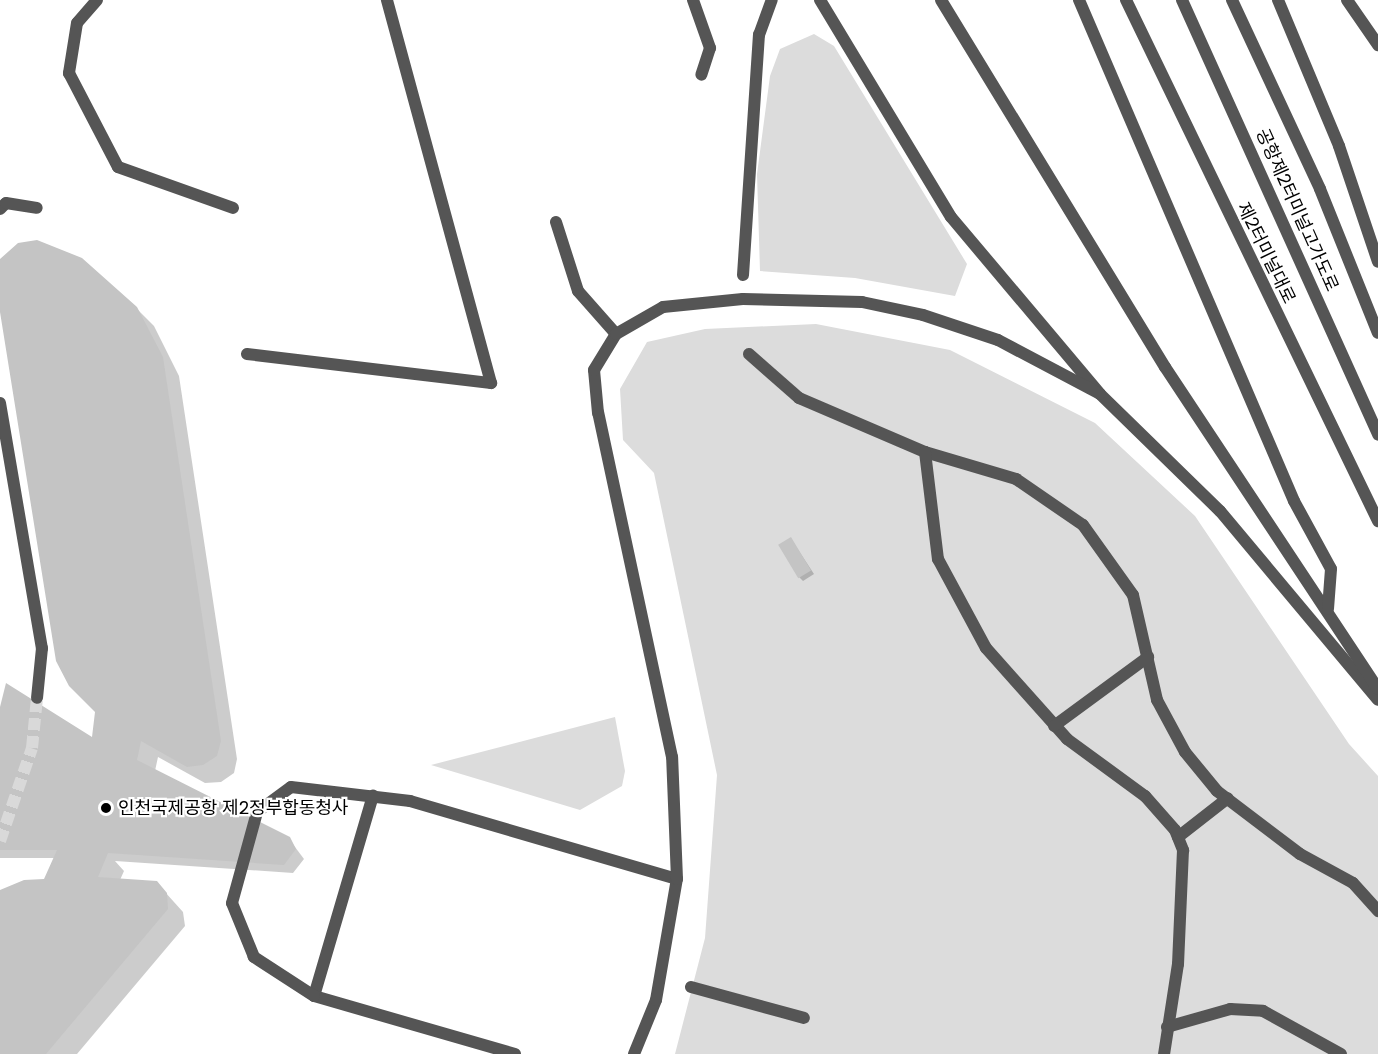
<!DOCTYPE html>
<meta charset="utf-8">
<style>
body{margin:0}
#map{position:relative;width:1378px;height:1054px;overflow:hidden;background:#fff;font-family:Poppins,"Noto Sans KR",sans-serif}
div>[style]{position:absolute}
.green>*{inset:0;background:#dcdcdc}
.shadow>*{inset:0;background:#0003}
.building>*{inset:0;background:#c4c4c4;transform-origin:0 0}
.pedestrian-tunnel>*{height:12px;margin-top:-6px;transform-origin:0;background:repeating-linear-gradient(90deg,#d9d9d9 0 12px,transparent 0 18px)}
.service>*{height:12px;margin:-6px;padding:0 6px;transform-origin:6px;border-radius:6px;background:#555}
.pedestrian>*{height:12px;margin:-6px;padding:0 6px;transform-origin:6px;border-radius:6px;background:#555}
.dots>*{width:16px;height:16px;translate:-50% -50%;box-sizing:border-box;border:3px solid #fff;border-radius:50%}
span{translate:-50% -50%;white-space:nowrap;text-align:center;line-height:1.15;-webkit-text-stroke:4.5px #fff;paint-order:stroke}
.street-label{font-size:18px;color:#000}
.poi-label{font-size:18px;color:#000}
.left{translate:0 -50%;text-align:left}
</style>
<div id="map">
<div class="green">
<div style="clip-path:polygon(814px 34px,834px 46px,967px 264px,955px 296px,855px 278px,760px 271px,757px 174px,770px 76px,780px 49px)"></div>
<div style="clip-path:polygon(816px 324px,950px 350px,1095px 423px,1195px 516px,1349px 744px,1378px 776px,1378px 1054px,675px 1054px,705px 938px,717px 775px,654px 473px,623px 440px,620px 389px,647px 342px,705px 329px)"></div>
<div style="clip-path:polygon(615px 717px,625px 771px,622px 786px,580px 810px,431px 765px)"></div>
</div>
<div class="shadow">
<div style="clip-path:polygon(0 261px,136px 308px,154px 326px,179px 376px,237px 759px,234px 773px,221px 782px,205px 783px,158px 757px,155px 771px,289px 839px,304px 859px,293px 873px,115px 861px,124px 871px,120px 880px,156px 882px,183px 912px,185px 926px,77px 1054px,0 1054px,0 892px,45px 881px,55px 858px,0 858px,0 713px,93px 739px,97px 712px,0 302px)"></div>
<div style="clip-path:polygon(791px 539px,814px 574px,803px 581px,799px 577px)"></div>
</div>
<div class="building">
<div style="clip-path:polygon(37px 240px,82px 258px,137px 307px,163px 357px,221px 741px,217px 756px,203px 765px,187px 767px,141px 741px,137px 760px,290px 837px,296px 849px,284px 865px,108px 853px,98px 877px,157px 881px,167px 893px,168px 909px,46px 1054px,0 1054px,0 890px,24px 880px,44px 879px,57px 850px,0 850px,0 707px,6px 683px,92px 737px,95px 712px,69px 686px,56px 661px,0 312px,0 259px,18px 243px)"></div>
<div style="left:791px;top:537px;width:39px;height:15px;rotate:59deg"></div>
</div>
<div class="pedestrian-tunnel">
<div style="left:0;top:841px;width:98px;rotate:-71deg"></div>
<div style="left:32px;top:748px;width:50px;rotate:-84.3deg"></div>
</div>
<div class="service">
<div style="left:97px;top:0;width:30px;rotate:131deg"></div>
<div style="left:77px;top:23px;width:51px;rotate:99.1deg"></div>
<div style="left:69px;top:73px;width:106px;rotate:62.5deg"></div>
<div style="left:118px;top:167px;width:122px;rotate:19.6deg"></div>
<div style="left:693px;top:0;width:51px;rotate:70.5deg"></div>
<div style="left:710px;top:48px;width:28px;rotate:108deg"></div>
<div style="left:820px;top:0;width:253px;rotate:58.9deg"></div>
<div style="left:951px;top:217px;width:231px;rotate:49.9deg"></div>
<div style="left:1100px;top:394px;width:168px;rotate:44.3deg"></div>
<div style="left:1220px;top:511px;width:246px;rotate:50.1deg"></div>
<div style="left:941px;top:0;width:430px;rotate:58.6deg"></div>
<div style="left:1165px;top:367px;width:386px;rotate:56.5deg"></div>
<div style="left:1079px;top:0;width:545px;rotate:66.77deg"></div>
<div style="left:1294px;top:501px;width:77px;rotate:61.4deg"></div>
<div style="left:1331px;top:569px;width:40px;rotate:94.3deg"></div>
<div style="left:1126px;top:0;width:579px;rotate:64.19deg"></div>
<div style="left:1182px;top:0;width:477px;rotate:65.7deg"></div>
<div style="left:1232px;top:0;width:208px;rotate:65deg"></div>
<div style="left:1320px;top:189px;width:155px;rotate:68.1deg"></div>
<div style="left:1278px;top:0;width:158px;rotate:67.3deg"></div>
<div style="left:1339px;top:146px;width:122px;rotate:71.4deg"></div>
<div style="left:1347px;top:0;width:55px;rotate:55.4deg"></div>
<div style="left:556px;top:222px;width:72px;rotate:72.3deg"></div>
<div style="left:578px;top:291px;width:57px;rotate:48.5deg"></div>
<div style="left:247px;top:354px;width:246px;rotate:6.8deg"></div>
<div style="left:491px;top:383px;width:397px;rotate:-105.2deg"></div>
<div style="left:314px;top:996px;width:209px;rotate:-73.6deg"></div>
<div style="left:515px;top:1054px;width:209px;rotate:-163.9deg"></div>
<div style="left:314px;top:996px;width:72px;rotate:-147deg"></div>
<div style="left:254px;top:957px;width:58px;rotate:-112.2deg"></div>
<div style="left:232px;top:903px;width:94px;rotate:-74.6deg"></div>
<div style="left:257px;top:812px;width:42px;rotate:-36.3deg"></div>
<div style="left:291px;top:787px;width:120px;rotate:6.7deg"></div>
<div style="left:410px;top:801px;width:278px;rotate:16.3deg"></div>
<div style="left:634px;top:1054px;width:58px;rotate:-67.8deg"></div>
<div style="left:656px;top:1000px;width:123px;rotate:-80.2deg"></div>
<div style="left:677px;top:879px;width:122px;rotate:-92.3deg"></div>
<div style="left:672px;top:757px;width:352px;rotate:-102.1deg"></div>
<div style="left:598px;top:413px;width:43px;rotate:-95.3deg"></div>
<div style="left:594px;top:370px;width:42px;rotate:-58.6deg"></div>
<div style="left:616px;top:334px;width:54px;rotate:-29.9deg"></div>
<div style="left:663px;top:307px;width:80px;rotate:-5.7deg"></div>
<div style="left:743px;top:299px;width:119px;rotate:1.4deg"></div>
<div style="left:862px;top:302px;width:62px;rotate:12deg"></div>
<div style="left:923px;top:315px;width:79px;rotate:18.4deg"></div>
<div style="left:998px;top:340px;width:115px;rotate:27.9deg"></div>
</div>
<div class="pedestrian">
<div style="left:0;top:209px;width:8px;rotate:-45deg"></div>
<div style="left:6px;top:203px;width:31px;rotate:9deg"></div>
<div style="left:743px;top:275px;width:241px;rotate:-86.2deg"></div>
<div style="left:759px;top:35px;width:37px;rotate:-70deg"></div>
<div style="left:749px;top:354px;width:67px;rotate:41.3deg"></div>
<div style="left:799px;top:398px;width:137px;rotate:23.2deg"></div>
<div style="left:925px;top:452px;width:95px;rotate:16.5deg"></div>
<div style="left:1016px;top:479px;width:81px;rotate:34.5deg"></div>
<div style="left:1083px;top:525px;width:86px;rotate:54.5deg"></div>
<div style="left:1133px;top:595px;width:108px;rotate:77.1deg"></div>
<div style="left:1157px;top:700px;width:59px;rotate:61.7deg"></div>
<div style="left:1185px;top:752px;width:50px;rotate:50.6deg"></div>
<div style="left:1217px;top:791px;width:104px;rotate:37.2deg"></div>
<div style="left:1300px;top:854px;width:60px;rotate:28.7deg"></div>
<div style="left:1353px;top:883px;width:38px;rotate:48deg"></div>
<div style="left:0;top:403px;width:249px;rotate:80.3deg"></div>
<div style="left:42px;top:648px;width:50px;rotate:95.7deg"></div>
<div style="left:925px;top:452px;width:108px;rotate:83.1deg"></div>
<div style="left:938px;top:559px;width:101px;rotate:61.7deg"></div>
<div style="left:986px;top:648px;width:122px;rotate:48.3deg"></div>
<div style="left:1067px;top:739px;width:97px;rotate:36.2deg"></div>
<div style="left:1145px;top:796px;width:45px;rotate:48.6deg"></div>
<div style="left:1175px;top:830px;width:22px;rotate:68deg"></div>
<div style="left:1183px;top:850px;width:114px;rotate:92.5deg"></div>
<div style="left:1178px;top:964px;width:91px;rotate:98.8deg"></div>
<div style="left:1054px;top:726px;width:117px;rotate:-36.3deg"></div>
<div style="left:1178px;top:837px;width:63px;rotate:-38deg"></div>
<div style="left:691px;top:987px;width:117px;rotate:15.3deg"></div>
<div style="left:1167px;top:1027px;width:66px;rotate:-15.9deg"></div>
<div style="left:1230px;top:1009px;width:33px;rotate:3deg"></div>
<div style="left:1263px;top:1011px;width:89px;rotate:28.9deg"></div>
</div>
<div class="dots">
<div style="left:106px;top:808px;background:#000"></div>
</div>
<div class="street-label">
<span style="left:1297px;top:210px;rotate:66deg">공항제2터미널고가도로</span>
<span style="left:1266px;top:253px;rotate:64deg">제2터미널대로</span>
</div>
<div class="poi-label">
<span class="left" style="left:118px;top:808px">인천국제공항 제2정부합동청사</span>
</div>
</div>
